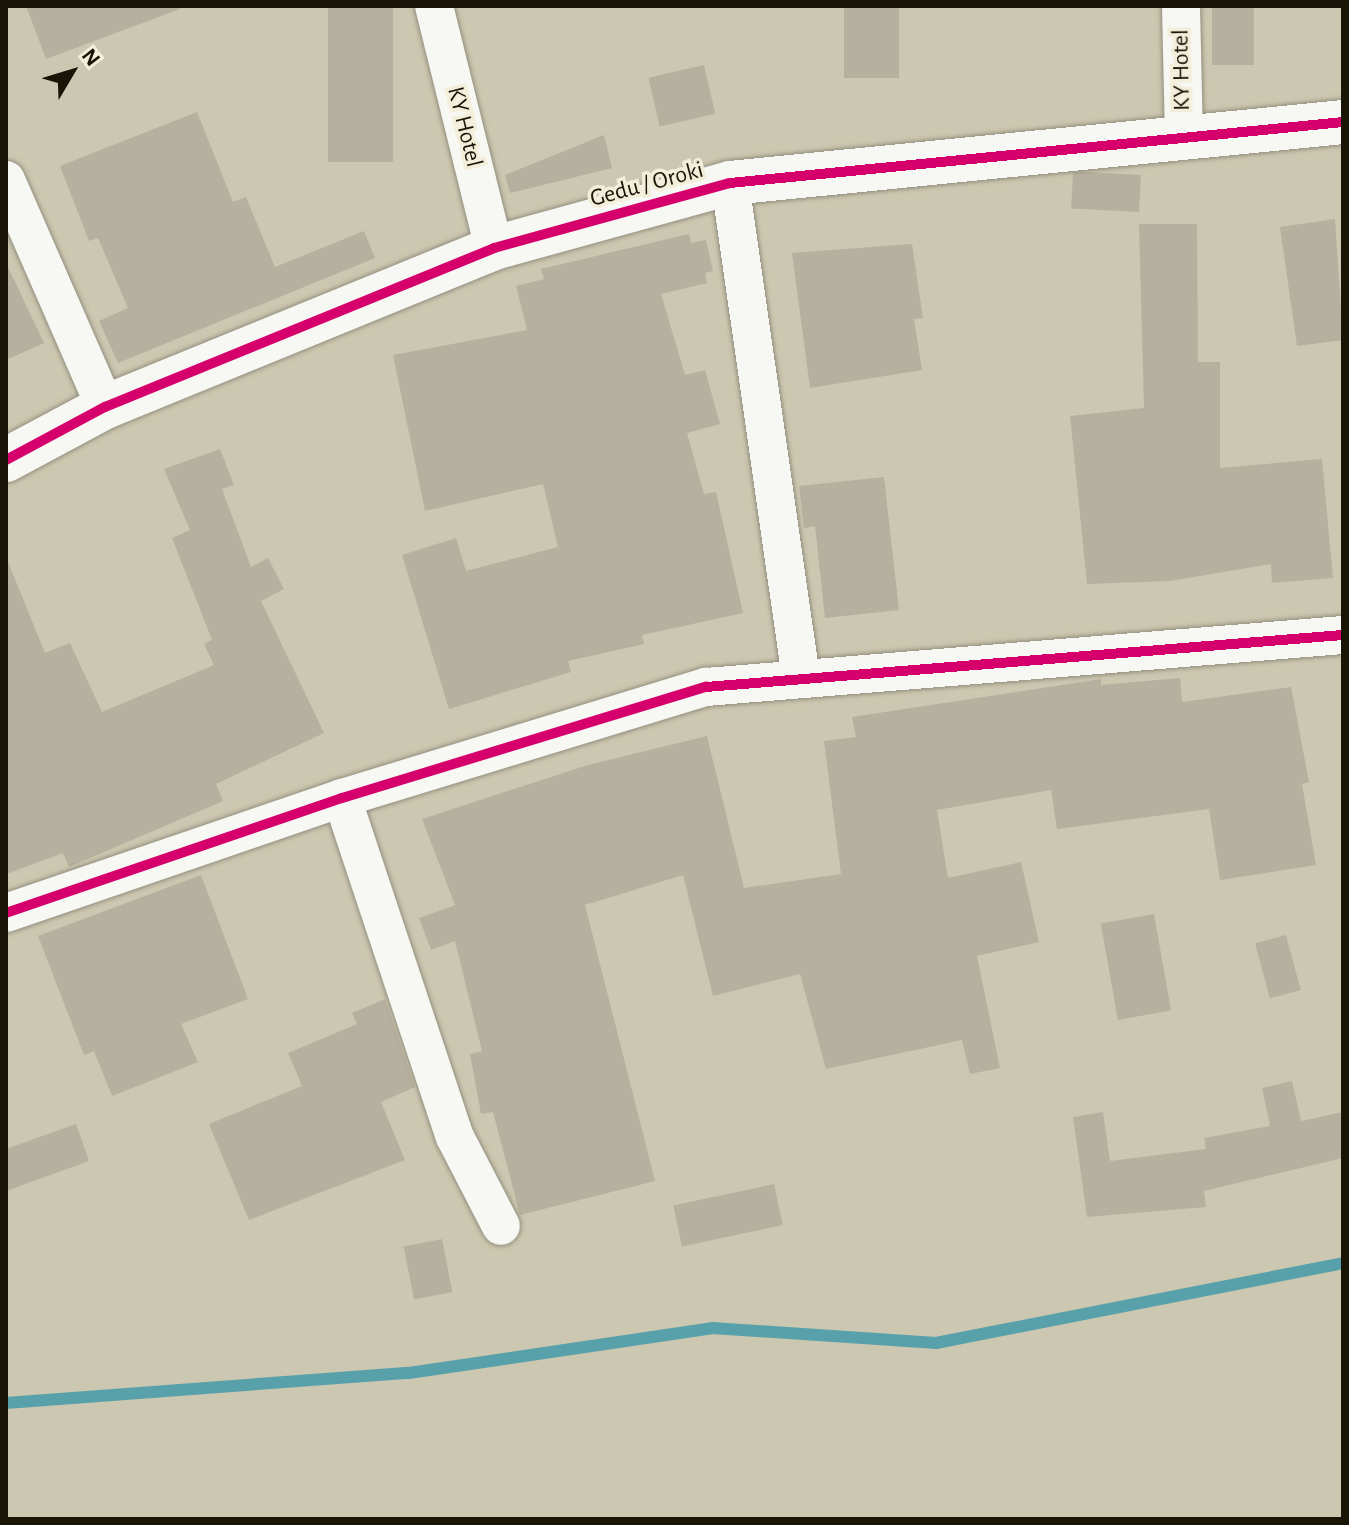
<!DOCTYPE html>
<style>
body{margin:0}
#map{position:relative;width:1349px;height:1525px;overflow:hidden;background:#ccc7b0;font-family:"Alegreya Sans",sans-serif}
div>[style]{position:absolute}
.stream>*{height:12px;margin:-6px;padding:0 6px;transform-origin:6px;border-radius:6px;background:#58a1aa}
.building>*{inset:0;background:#b6b09f;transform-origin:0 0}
.roads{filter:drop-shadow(0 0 2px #938f7e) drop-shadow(0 0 2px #938f7e)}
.street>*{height:38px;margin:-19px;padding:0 19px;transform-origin:19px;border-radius:19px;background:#f7f7f3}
.secondary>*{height:44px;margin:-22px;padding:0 22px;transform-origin:22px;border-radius:22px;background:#f7f7f3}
.cycleway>*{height:10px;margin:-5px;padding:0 5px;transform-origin:5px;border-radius:5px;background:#d6006c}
span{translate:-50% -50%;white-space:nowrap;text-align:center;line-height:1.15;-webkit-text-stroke:7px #f3eed9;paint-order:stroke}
.street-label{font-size:24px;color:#191506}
.frame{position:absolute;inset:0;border:8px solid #191506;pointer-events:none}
.north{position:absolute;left:32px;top:32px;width:80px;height:80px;-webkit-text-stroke:6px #f3eed9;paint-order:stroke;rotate:52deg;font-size:22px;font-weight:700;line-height:32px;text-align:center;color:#191506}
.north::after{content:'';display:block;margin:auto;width:28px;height:36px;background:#191506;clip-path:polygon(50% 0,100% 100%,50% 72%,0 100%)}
</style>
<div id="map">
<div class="stream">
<div style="left:6px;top:1403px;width:404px;rotate:-4.3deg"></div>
<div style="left:409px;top:1373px;width:306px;rotate:-8.4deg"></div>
<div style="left:712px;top:1328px;width:225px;rotate:3.8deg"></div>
<div style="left:936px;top:1343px;width:415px;rotate:-11.1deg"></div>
</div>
<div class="building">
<div style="clip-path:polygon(26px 6px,179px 6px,180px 9px,46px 59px)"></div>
<div style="left:328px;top:6px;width:65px;height:156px"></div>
<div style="left:844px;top:6px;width:55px;height:72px"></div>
<div style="left:1212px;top:6px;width:42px;height:59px"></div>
<div style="left:704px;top:65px;width:50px;height:57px;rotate:77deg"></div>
<div style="clip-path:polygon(197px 112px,233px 202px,246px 197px,275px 267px,364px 231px,375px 258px,118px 363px,99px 321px,128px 308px,98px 238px,89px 241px,60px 166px)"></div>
<div style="clip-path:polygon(604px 135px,612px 168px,510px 193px,505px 175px)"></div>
<div style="left:1141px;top:175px;width:37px;height:68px;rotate:93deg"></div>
<div style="clip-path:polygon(1335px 219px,1343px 340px,1297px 346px,1280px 227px)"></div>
<div style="clip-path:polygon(1139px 224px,1197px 224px,1198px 362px,1220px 362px,1220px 468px,1322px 459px,1333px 578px,1272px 583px,1271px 564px,1170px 581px,1087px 584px,1070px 416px,1144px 408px)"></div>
<div style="clip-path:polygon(689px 234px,691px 243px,706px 240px,713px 271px,705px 273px,707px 283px,661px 294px,685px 375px,705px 370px,720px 424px,687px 433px,704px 494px,716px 492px,743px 613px,642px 635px,644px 644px,568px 661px,571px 672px,449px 709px,402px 555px,456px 538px,466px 571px,558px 547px,543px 484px,425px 511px,393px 355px,527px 330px,516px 286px,544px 279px,541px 269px)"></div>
<div style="clip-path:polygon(912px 244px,923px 318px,914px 319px,922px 370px,810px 388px,792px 253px)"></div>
<div style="clip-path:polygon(6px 263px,44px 343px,6px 360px)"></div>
<div style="clip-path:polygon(220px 449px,234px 485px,222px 489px,251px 567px,268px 558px,284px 589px,261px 601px,324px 733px,216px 784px,223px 801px,69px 867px,63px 853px,6px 874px,6px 557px,45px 653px,70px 643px,102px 712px,214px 665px,204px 644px,212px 640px,172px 538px,190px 530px,164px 469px)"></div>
<div style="clip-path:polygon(884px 477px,899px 610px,825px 618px,815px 526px,804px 528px,799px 486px)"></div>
<div style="clip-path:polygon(1180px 678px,1182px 702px,1291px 687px,1309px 782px,1302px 784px,1316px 865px,1220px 880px,1209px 809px,1057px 829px,1051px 790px,937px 810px,948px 878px,1021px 862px,1039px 942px,977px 956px,1000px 1068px,970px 1074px,962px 1040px,826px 1069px,800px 974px,713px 996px,683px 875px,585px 905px,655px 1181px,520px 1215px,493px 1112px,481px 1114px,470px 1054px,482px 1051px,455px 941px,431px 950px,419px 918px,455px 905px,422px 819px,588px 765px,707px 736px,744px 888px,841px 874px,824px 741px,856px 737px,852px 717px,1101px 679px,1101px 685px)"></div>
<div style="clip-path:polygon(201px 875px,248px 999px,181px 1024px,198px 1062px,112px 1096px,94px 1051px,84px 1055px,38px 936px)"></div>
<div style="left:1154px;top:914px;width:98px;height:54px;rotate:80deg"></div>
<div style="left:1286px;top:935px;width:57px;height:32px;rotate:75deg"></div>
<div style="clip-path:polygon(385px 999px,415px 1087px,381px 1102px,405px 1160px,249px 1220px,209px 1124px,302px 1086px,288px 1053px,357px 1024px,352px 1013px)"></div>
<div style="clip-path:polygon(1292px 1081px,1301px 1121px,1343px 1112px,1343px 1158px,1204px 1191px,1206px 1207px,1087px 1217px,1073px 1117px,1103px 1112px,1110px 1161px,1206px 1149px,1204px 1138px,1270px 1126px,1262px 1088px)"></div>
<div style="clip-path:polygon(76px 1124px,89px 1161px,6px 1191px,6px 1149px)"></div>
<div style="left:774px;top:1184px;width:42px;height:103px;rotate:78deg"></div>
<div style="left:442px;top:1239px;width:54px;height:39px;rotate:79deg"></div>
</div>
<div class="roads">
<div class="street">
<div style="left:434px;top:6px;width:249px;rotate:76.1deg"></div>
<div style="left:1181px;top:6px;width:129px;rotate:88.7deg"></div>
<div style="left:6px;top:180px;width:248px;rotate:66.4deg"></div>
<div style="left:730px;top:183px;width:500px;rotate:81.84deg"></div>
<div style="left:342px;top:798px;width:357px;rotate:71.6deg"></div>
<div style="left:455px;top:1137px;width:100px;rotate:62.7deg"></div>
<div style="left:6px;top:913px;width:355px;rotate:-18.9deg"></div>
<div style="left:342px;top:798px;width:381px;rotate:-17deg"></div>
<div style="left:706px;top:687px;width:639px;rotate:-4.67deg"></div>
</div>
<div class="secondary">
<div style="left:6px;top:460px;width:112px;rotate:-28.2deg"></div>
<div style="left:105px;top:407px;width:420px;rotate:-22.2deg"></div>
<div style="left:494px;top:248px;width:245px;rotate:-15.4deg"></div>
<div style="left:730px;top:183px;width:616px;rotate:-5.68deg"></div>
</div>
</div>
<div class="cycleway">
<div style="left:6px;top:460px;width:112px;rotate:-28.2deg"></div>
<div style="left:105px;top:407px;width:420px;rotate:-22.2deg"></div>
<div style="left:494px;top:248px;width:245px;rotate:-15.4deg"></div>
<div style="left:730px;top:183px;width:616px;rotate:-5.68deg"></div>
<div style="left:6px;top:913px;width:355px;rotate:-18.9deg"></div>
<div style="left:342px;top:798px;width:381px;rotate:-17deg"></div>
<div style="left:706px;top:687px;width:639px;rotate:-4.67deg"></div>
</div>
<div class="street-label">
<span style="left:1182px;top:70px;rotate:-91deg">KY Hotel</span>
<span style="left:464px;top:127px;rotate:76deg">KY Hotel</span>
<span style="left:647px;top:185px;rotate:-15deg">Gedu / Oroki</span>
</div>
<div class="frame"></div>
<div class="north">N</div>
</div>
